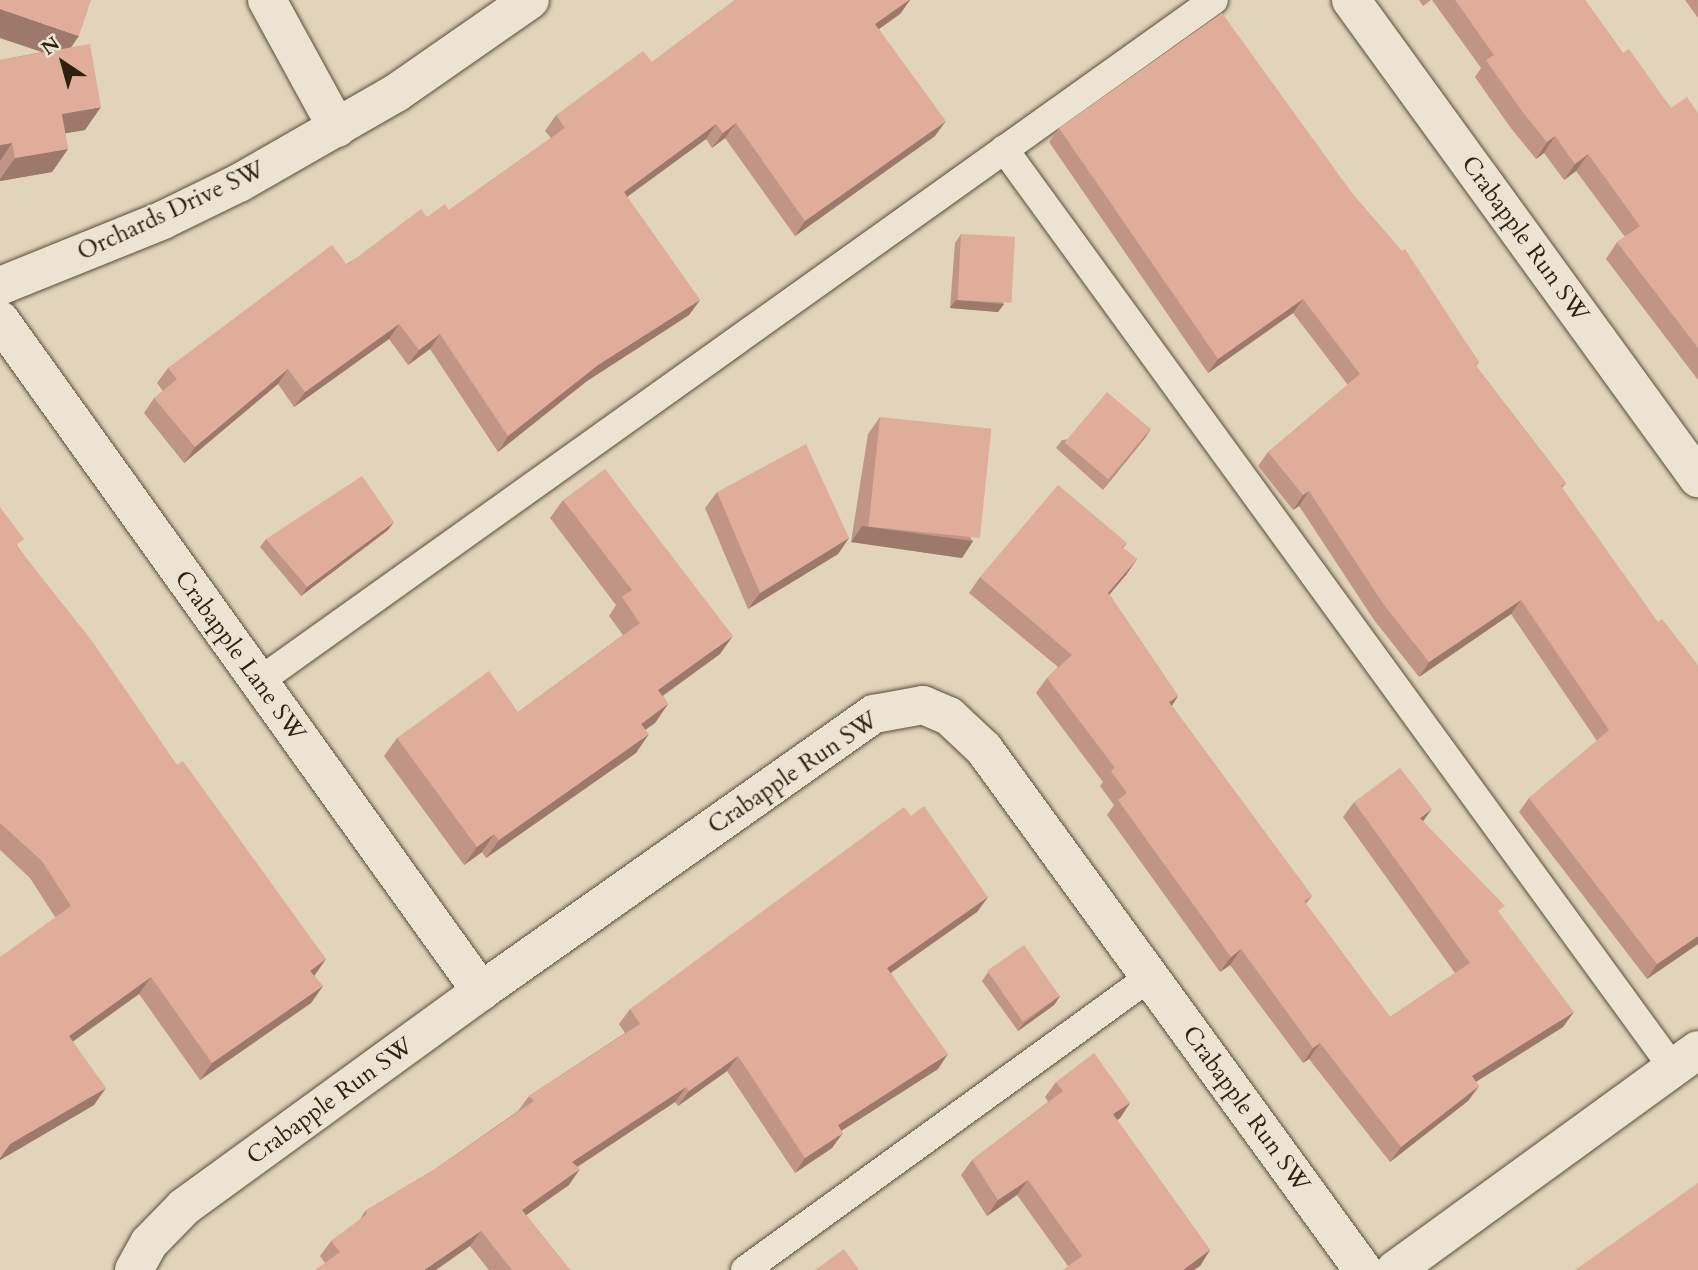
<!DOCTYPE html>
<style>
body{margin:0}
#map{position:relative;width:1698px;height:1270px;overflow:hidden;background:#e1d4ba;font-family:Cardo,serif}
div>[style]{position:absolute}
.roads{filter:drop-shadow(0 0 2px #5b4e39) drop-shadow(0 0 2px #5b4e39)}
.lane>*{height:28px;margin:-14px;padding:0 14px;transform-origin:14px;border-radius:14px;background:#ece3d2}
.street>*{height:38px;margin:-19px;padding:0 19px;transform-origin:19px;border-radius:19px;background:#ece3d2}
.secondary>*{height:38px;margin:-19px;padding:0 19px;transform-origin:19px;border-radius:19px;background:#ece3d2}
.wall>*{inset:0;background:#c19585}
.shaded-wall>*{inset:0;background:#9d796c}
.building>*{inset:0;background:#e0ad9b;transform-origin:0 0}
span{translate:-50% -50%;white-space:nowrap;text-align:center;line-height:1.15;-webkit-text-stroke:5px #ece3d2;paint-order:stroke}
.street-label{font-size:24px;color:#2e210e}
.north{position:absolute;left:28px;top:28px;width:70px;height:70px;-webkit-text-stroke:5px #ece3d2;paint-order:stroke;rotate:324deg;font-size:19px;font-weight:700;line-height:28px;text-align:center;color:#2e210e}
.north::after{content:'';display:block;margin:auto;width:24px;height:32px;background:#2e210e;clip-path:polygon(50% 0,100% 100%,50% 72%,0 100%)}
</style>
<div id="map">
<div class="roads">
<div class="lane">
<div style="left:1004px;top:149px;width:1137px;rotate:53.95deg"></div>
<div style="left:258px;top:682px;width:1174px;rotate:-35.5deg"></div>
<div style="left:745px;top:1270px;width:500px;rotate:-35.9deg"></div>
</div>
<div class="street">
<div style="left:267px;top:0;width:146px;rotate:61.3deg"></div>
<div style="left:1351px;top:0;width:591px;rotate:54.02deg"></div>
<div style="left:0;top:320px;width:826px;rotate:54.37deg"></div>
<div style="left:134px;top:1270px;width:31px;rotate:-61deg"></div>
<div style="left:149px;top:1243px;width:50px;rotate:-45.8deg"></div>
<div style="left:184px;top:1207px;width:367px;rotate:-36deg"></div>
<div style="left:481px;top:991px;width:481px;rotate:-35.2deg"></div>
<div style="left:874px;top:714px;width:50px;rotate:-10.4deg"></div>
<div style="left:923px;top:705px;width:28px;rotate:23deg"></div>
<div style="left:949px;top:716px;width:48px;rotate:43.3deg"></div>
<div style="left:984px;top:749px;width:644px;rotate:53.97deg"></div>
<div style="left:1395px;top:1270px;width:374px;rotate:-36deg"></div>
</div>
<div class="secondary">
<div style="left:0;top:286px;width:176px;rotate:-22deg"></div>
<div style="left:163px;top:220px;width:85px;rotate:-26deg"></div>
<div style="left:239px;top:183px;width:181px;rotate:-29.8deg"></div>
<div style="left:396px;top:93px;width:163px;rotate:-34.8deg"></div>
</div>
</div>
<div class="wall">
<div style="clip-path:polygon(0 0,71px 47px,85px 130px,65px 133px,68px 149px,52px 172px,0 181px,0 60px,42px 52px,0 38px)"></div>
<div style="clip-path:polygon(735px 0,910px 0,900px 14px,879px 29px,935px 136px,795px 236px,725px 138px,712px 148px,706px 139px,627px 197px,700px 300px,689px 315px,587px 381px,498px 452px,430px 349px,408px 365px,389px 339px,294px 407px,278px 384px,184px 463px,144px 413px,154px 398px,163px 391px,157px 383px,168px 368px,427px 217px,449px 210px,551px 138px,545px 131px,556px 115px,652px 62px)"></div>
<div style="clip-path:polygon(1419px 0,1431px 0,1423px 6px)"></div>
<div style="clip-path:polygon(1432px 0,1585px 0,1623px 53px,1671px 108px,1698px 113px,1698px 380px,1606px 259px,1617px 242px,1625px 237px,1576px 171px,1564px 180px,1544px 153px,1536px 159px,1510px 127px,1475px 77px,1481px 68px)"></div>
<div style="clip-path:polygon(1685px 0,1698px 0,1698px 18px)"></div>
<div style="clip-path:polygon(1059px 128px,1352px 193px,1479px 362px,1476px 366px,1566px 483px,1562px 488px,1698px 944px,1647px 979px,1519px 812px,1529px 798px,1597px 741px,1511px 614px,1419px 677px,1374px 620px,1299px 506px,1293px 510px,1258px 466px,1268px 452px,1348px 385px,1293px 313px,1208px 373px,1049px 142px)"></div>
<div style="clip-path:polygon(961px 234px,1004px 304px,998px 312px,950px 308px,955px 243px)"></div>
<div style="clip-path:polygon(880px 417px,973px 541px,962px 558px,851px 542px,868px 434px)"></div>
<div style="clip-path:polygon(1151px 429px,1103px 490px,1056px 448px,1062px 440px)"></div>
<div style="clip-path:polygon(717px 492px,849px 538px,838px 554px,748px 609px,705px 508px)"></div>
<div style="clip-path:polygon(563px 500px,720px 654px,663px 696px,668px 704px,655px 723px,645px 730px,636px 753px,486px 858px,482px 852px,464px 865px,384px 756px,397px 738px,518px 712px,623px 635px,609px 616px,616px 605px,550px 518px)"></div>
<div style="clip-path:polygon(0 507px,18px 547px,177px 765px,326px 959px,314px 976px,323px 986px,311px 1003px,200px 1080px,139px 994px,73px 1041px,94px 1105px,0 1160px,55px 917px,30px 878px,0 850px)"></div>
<div style="clip-path:polygon(388px 530px,301px 596px,260px 547px,266px 539px)"></div>
<div style="clip-path:polygon(1127px 543px,1123px 548px,1137px 559px,1126px 575px,1109px 594px,1178px 696px,1172px 706px,1312px 896px,1306px 904px,1390px 1017px,1455px 973px,1343px 817px,1354px 802px,1423px 821px,1500px 914px,1563px 1027px,1476px 1082px,1479px 1086px,1468px 1101px,1390px 1162px,1309px 1059px,1303px 1063px,1230px 965px,1220px 972px,1107px 815px,1114px 805px,1100px 786px,1103px 782px,1036px 693px,1047px 678px,1058px 667px,969px 593px,980px 577px)"></div>
<div style="clip-path:polygon(911px 816px,988px 897px,977px 912px,891px 973px,938px 1069px,841px 1131px,832px 1148px,795px 1173px,727px 1071px,678px 1106px,675px 1102px,577px 1167px,569px 1185px,526px 1215px,570px 1270px,489px 1270px,470px 1246px,325px 1263px,320px 1256px,331px 1241px,359px 1221px,365px 1211px,435px 1169px,518px 1111px,529px 1096px,625px 1033px,619px 1024px,630px 1009px)"></div>
<div style="clip-path:polygon(988px 972px,1060px 996px,1054px 1005px,1018px 1031px,982px 981px)"></div>
<div style="clip-path:polygon(1056px 1082px,1130px 1103px,1120px 1118px,1117px 1120px,1210px 1250px,1200px 1266px,1068px 1266px,1017px 1195px,987px 1216px,961px 1175px,972px 1160px,1048px 1102px,1045px 1097px)"></div>
</div>
<div class="shaded-wall">
<div style="clip-path:polygon(909px 0,910px 0,900px 14px,865px 39px,875px 24px)"></div>
<div style="clip-path:polygon(0 9px,79px 36px,63px 59px,0 38px)"></div>
<div style="clip-path:polygon(101px 107px,85px 130px,45px 137px,62px 114px)"></div>
<div style="clip-path:polygon(946px 121px,935px 136px,795px 236px,805px 221px)"></div>
<div style="clip-path:polygon(736px 123px,725px 138px,712px 148px,723px 133px)"></div>
<div style="clip-path:polygon(716px 124px,706px 139px,613px 207px,624px 192px)"></div>
<div style="clip-path:polygon(1555px 136px,1544px 153px,1536px 159px,1547px 142px)"></div>
<div style="clip-path:polygon(12px 143px,0 161px,0 145px)"></div>
<div style="clip-path:polygon(68px 149px,52px 172px,0 181px,0 179px,15px 158px)"></div>
<div style="clip-path:polygon(1588px 154px,1576px 171px,1564px 180px,1575px 164px)"></div>
<div style="clip-path:polygon(1303px 299px,1293px 313px,1208px 373px,1218px 359px)"></div>
<div style="clip-path:polygon(700px 300px,689px 315px,587px 381px,498px 452px,508px 436px,598px 365px)"></div>
<div style="clip-path:polygon(956px 300px,1004px 304px,998px 312px,950px 308px)"></div>
<div style="clip-path:polygon(399px 324px,389px 339px,294px 407px,305px 392px)"></div>
<div style="clip-path:polygon(440px 334px,430px 349px,408px 365px,419px 350px)"></div>
<div style="clip-path:polygon(288px 369px,278px 384px,184px 463px,195px 447px)"></div>
<div style="clip-path:polygon(1151px 429px,1145px 438px,1103px 490px,1109px 482px)"></div>
<div style="clip-path:polygon(1309px 491px,1299px 506px,1293px 510px,1303px 495px)"></div>
<div style="clip-path:polygon(394px 522px,388px 530px,301px 596px,307px 587px)"></div>
<div style="clip-path:polygon(862px 526px,973px 541px,962px 558px,851px 542px)"></div>
<div style="clip-path:polygon(849px 538px,838px 554px,748px 609px,760px 593px)"></div>
<div style="clip-path:polygon(1137px 559px,1126px 575px,1098px 608px,1108px 593px)"></div>
<div style="clip-path:polygon(1521px 600px,1511px 614px,1419px 677px,1429px 662px)"></div>
<div style="clip-path:polygon(733px 636px,720px 654px,645px 708px,658px 690px)"></div>
<div style="clip-path:polygon(1178px 696px,1168px 711px,1169px 702px)"></div>
<div style="clip-path:polygon(668px 704px,655px 723px,628px 742px,641px 724px)"></div>
<div style="clip-path:polygon(649px 734px,636px 753px,486px 858px,499px 840px)"></div>
<div style="clip-path:polygon(1432px 809px,1421px 824px,1420px 818px)"></div>
<div style="clip-path:polygon(494px 834px,482px 852px,464px 865px,477px 847px)"></div>
<div style="clip-path:polygon(988px 897px,977px 912px,876px 983px,887px 968px)"></div>
<div style="clip-path:polygon(1698px 936px,1698px 944px,1647px 979px,1657px 964px)"></div>
<div style="clip-path:polygon(1241px 949px,1230px 965px,1220px 972px,1231px 957px)"></div>
<div style="clip-path:polygon(326px 959px,314px 976px,310px 971px)"></div>
<div style="clip-path:polygon(151px 977px,139px 994px,57px 1053px,69px 1036px)"></div>
<div style="clip-path:polygon(323px 986px,311px 1003px,200px 1080px,212px 1063px)"></div>
<div style="clip-path:polygon(1060px 996px,1054px 1005px,1018px 1031px,1024px 1023px)"></div>
<div style="clip-path:polygon(1574px 1012px,1563px 1027px,1461px 1091px,1472px 1076px)"></div>
<div style="clip-path:polygon(1320px 1043px,1309px 1059px,1303px 1063px,1313px 1048px)"></div>
<div style="clip-path:polygon(948px 1054px,938px 1069px,827px 1140px,838px 1125px)"></div>
<div style="clip-path:polygon(738px 1056px,727px 1071px,678px 1106px,689px 1091px)"></div>
<div style="clip-path:polygon(1479px 1086px,1468px 1101px,1390px 1162px,1401px 1147px)"></div>
<div style="clip-path:polygon(686px 1087px,675px 1102px,562px 1177px,572px 1162px)"></div>
<div style="clip-path:polygon(106px 1088px,94px 1105px,0 1160px,0 1158px,10px 1144px)"></div>
<div style="clip-path:polygon(1130px 1103px,1120px 1118px,1102px 1130px,1113px 1114px)"></div>
<div style="clip-path:polygon(843px 1133px,832px 1148px,795px 1173px,805px 1158px)"></div>
<div style="clip-path:polygon(580px 1169px,569px 1185px,511px 1226px,522px 1210px)"></div>
<div style="clip-path:polygon(1028px 1180px,1017px 1195px,987px 1216px,998px 1200px)"></div>
<div style="clip-path:polygon(481px 1231px,470px 1246px,436px 1270px,424px 1270px)"></div>
<div style="clip-path:polygon(1210px 1250px,1200px 1266px,1194px 1270px,1183px 1270px)"></div>
</div>
<div class="building">
<div style="clip-path:polygon(0 0,91px 0,79px 36px,0 9px)"></div>
<div style="clip-path:polygon(735px 0,909px 0,875px 24px,946px 121px,805px 221px,736px 123px,723px 133px,716px 124px,624px 192px,700px 300px,598px 365px,508px 436px,440px 334px,419px 350px,399px 324px,305px 392px,288px 369px,195px 447px,154px 398px,177px 379px,168px 368px,332px 245px,347px 265px,421px 209px,427px 217px,445px 204px,449px 210px,565px 128px,556px 115px,643px 51px,652px 62px)"></div>
<div style="clip-path:polygon(1455px 0,1585px 0,1623px 53px,1629px 49px,1671px 108px,1687px 97px,1698px 113px,1698px 348px,1617px 242px,1640px 226px,1588px 154px,1575px 164px,1555px 136px,1547px 142px,1521px 110px,1486px 60px,1494px 55px)"></div>
<div style="clip-path:polygon(1222px 13px,1352px 193px,1402px 251px,1405px 249px,1479px 362px,1475px 365px,1566px 483px,1561px 486px,1658px 622px,1662px 619px,1698px 665px,1698px 936px,1657px 964px,1529px 798px,1609px 730px,1521px 600px,1429px 662px,1384px 605px,1309px 491px,1303px 495px,1268px 452px,1360px 374px,1303px 299px,1218px 359px,1059px 128px)"></div>
<div style="clip-path:polygon(90px 44px,101px 107px,62px 114px,68px 149px,15px 158px,12px 143px,0 145px,0 60px)"></div>
<div style="left:961px;top:234px;width:54px;height:66px;rotate:3deg"></div>
<div style="left:1107px;top:392px;width:57px;height:66px;rotate:40deg"></div>
<div style="left:880px;top:417px;width:112px;height:110px;rotate:6deg"></div>
<div style="clip-path:polygon(806px 444px,849px 538px,760px 593px,717px 492px)"></div>
<div style="clip-path:polygon(605px 469px,733px 636px,658px 690px,668px 704px,641px 724px,649px 734px,499px 840px,494px 834px,477px 847px,397px 738px,489px 671px,518px 712px,640px 623px,622px 597px,632px 590px,563px 500px)"></div>
<div style="clip-path:polygon(362px 476px,394px 522px,307px 587px,266px 539px)"></div>
<div style="clip-path:polygon(1058px 485px,1127px 543px,1122px 547px,1137px 559px,1108px 593px,1178px 696px,1169px 702px,1312px 896px,1304px 901px,1390px 1017px,1470px 963px,1354px 802px,1400px 768px,1432px 809px,1420px 818px,1505px 906px,1498px 911px,1574px 1012px,1472px 1076px,1479px 1086px,1401px 1147px,1320px 1043px,1313px 1048px,1241px 949px,1231px 957px,1118px 800px,1127px 793px,1111px 771px,1115px 768px,1047px 678px,1072px 655px,980px 577px)"></div>
<div style="clip-path:polygon(0 507px,24px 539px,16px 545px,92px 641px,177px 765px,183px 761px,326px 959px,310px 971px,323px 986px,212px 1063px,151px 977px,69px 1036px,106px 1088px,10px 1144px,0 1158px,0 957px,71px 906px,42px 861px,0 823px)"></div>
<div style="clip-path:polygon(924px 806px,988px 897px,887px 968px,948px 1054px,838px 1125px,843px 1133px,805px 1158px,738px 1056px,689px 1091px,686px 1087px,572px 1162px,580px 1169px,522px 1210px,570px 1270px,512px 1270px,481px 1231px,424px 1270px,315px 1270px,340px 1252px,331px 1241px,367px 1214px,365px 1211px,435px 1169px,534px 1101px,529px 1096px,640px 1024px,630px 1009px,904px 807px,911px 816px)"></div>
<div style="left:1024px;top:945px;width:62px;height:45px;rotate:55deg"></div>
<div style="clip-path:polygon(1094px 1053px,1130px 1103px,1113px 1114px,1210px 1250px,1183px 1270px,1063px 1270px,1082px 1256px,1028px 1180px,998px 1200px,972px 1160px,1063px 1091px,1056px 1082px)"></div>
<div style="clip-path:polygon(1698px 1183px,1698px 1270px,1575px 1270px)"></div>
<div style="clip-path:polygon(844px 1249px,859px 1270px,815px 1270px)"></div>
</div>
<div class="street-label">
<span style="left:171px;top:211px;rotate:-25deg">Orchards Drive SW</span>
<span style="left:1525px;top:239px;rotate:54deg">Crabapple Run SW</span>
<span style="left:240px;top:656px;rotate:54deg">Crabapple Lane SW</span>
<span style="left:793px;top:773px;rotate:-34deg">Crabapple Run SW</span>
<span style="left:330px;top:1101px;rotate:-36deg">Crabapple Run SW</span>
<span style="left:1246px;top:1109px;rotate:54deg">Crabapple Run SW</span>
</div>
<div class="north">N</div>
</div>
